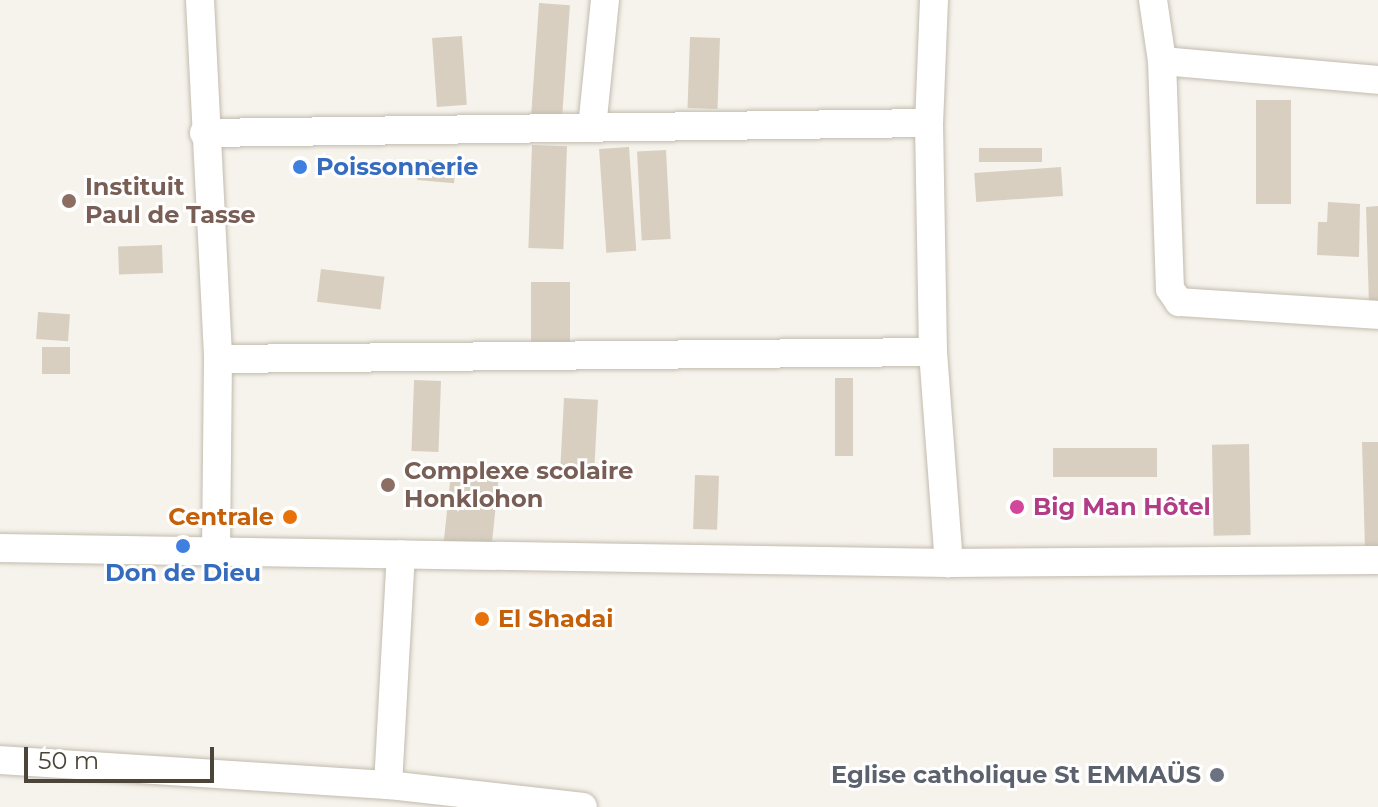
<!DOCTYPE html>
<meta charset="utf-8">
<style>
body{margin:0}
#map{position:relative;width:1378px;height:807px;overflow:hidden;background:#f6f3ec;font-family:Montserrat,sans-serif}
div>[style]{position:absolute}
.building>*{inset:0;background:#d8cfc1;transform-origin:0 0}
.roads{filter:drop-shadow(0 0 2px #c2bbae) drop-shadow(0 0 2px #c2bbae)}
.minor>*{height:28px;margin:-14px;padding:0 14px;transform-origin:14px;border-radius:14px;background:#fff}
.dots>*{width:22px;height:22px;translate:-50% -50%;box-sizing:border-box;border:4px solid #fff;border-radius:50%}
span{translate:-50% -50%;white-space:nowrap;text-align:center;line-height:1.15;-webkit-text-stroke:6px #fff;paint-order:stroke}
.shop-label{font-size:24px;color:#366cbe;font-weight:700}
.left{translate:0 -50%;text-align:left}
.education-label{font-size:24px;color:#785e54;font-weight:700}
.hotel-label{font-size:24px;color:#b23c85;font-weight:700}
.food-label{font-size:24px;color:#c56008;font-weight:700}
.right{translate:-100% -50%;text-align:right}
.worship-label{font-size:24px;color:#5b616d;font-weight:700}
.scale{position:absolute;left:24px;top:747px;width:190px;height:36px;box-sizing:border-box;border:4px solid #4b4439;border-top:0;padding-left:10px;font-size:24px;line-height:28px;white-space:nowrap;color:#4b4439;-webkit-text-stroke:6px #fff;paint-order:stroke}
</style>
<div id="map">
<div class="building">
<div style="left:539px;top:3px;width:31px;height:111px;rotate:4deg"></div>
<div style="left:462px;top:36px;width:69px;height:30px;rotate:86deg"></div>
<div style="left:690px;top:37px;width:30px;height:71px;rotate:2deg"></div>
<div style="left:1256px;top:100px;width:35px;height:104px"></div>
<div style="left:532px;top:145px;width:35px;height:103px;rotate:2deg"></div>
<div style="left:629px;top:147px;width:104px;height:30px;rotate:86deg"></div>
<div style="left:1042px;top:148px;width:14px;height:63px;rotate:90deg"></div>
<div style="left:666px;top:150px;width:89px;height:29px;rotate:87deg"></div>
<div style="left:419px;top:159px;width:37px;height:21px;rotate:5deg"></div>
<div style="left:1061px;top:167px;width:29px;height:87px;rotate:86deg"></div>
<div style="clip-path:polygon(1328px 202px,1360px 204px,1359px 257px,1317px 255px,1318px 222px,1327px 222px)"></div>
<div style="clip-path:polygon(1378px 206px,1378px 304px,1369px 305px,1366px 207px)"></div>
<div style="left:162px;top:245px;width:28px;height:44px;rotate:88deg"></div>
<div style="left:321px;top:269px;width:64px;height:33px;rotate:7deg"></div>
<div style="left:531px;top:282px;width:39px;height:62px"></div>
<div style="left:38px;top:312px;width:32px;height:27px;rotate:4deg"></div>
<div style="left:42px;top:347px;width:28px;height:27px"></div>
<div style="left:835px;top:378px;width:18px;height:78px"></div>
<div style="left:414px;top:380px;width:27px;height:71px;rotate:2deg"></div>
<div style="left:564px;top:398px;width:34px;height:75px;rotate:3deg"></div>
<div style="clip-path:polygon(1362px 442px,1378px 442px,1378px 548px,1365px 549px)"></div>
<div style="left:1249px;top:444px;width:91px;height:37px;rotate:89deg"></div>
<div style="left:1157px;top:448px;width:29px;height:104px;rotate:90deg"></div>
<div style="left:451px;top:473px;width:48px;height:72px;rotate:6deg"></div>
<div style="left:695px;top:475px;width:24px;height:54px;rotate:2deg"></div>
</div>
<div class="roads">
<div class="minor">
<div style="left:200px;top:0;width:359px;rotate:87.1deg"></div>
<div style="left:218px;top:359px;width:194px;rotate:90.6deg"></div>
<div style="left:934px;top:0;width:123px;rotate:92.3deg"></div>
<div style="left:929px;top:123px;width:229px;rotate:89deg"></div>
<div style="left:933px;top:352px;width:212px;rotate:85.7deg"></div>
<div style="left:1153px;top:0;width:62px;rotate:81.6deg"></div>
<div style="left:1162px;top:61px;width:228px;rotate:88deg"></div>
<div style="left:1170px;top:289px;width:16px;rotate:55deg"></div>
<div style="left:1179px;top:302px;width:199px;rotate:3.7deg"></div>
<div style="left:1162px;top:61px;width:217px;rotate:5deg"></div>
<div style="left:592px;top:128px;width:129px;rotate:-84.2deg"></div>
<div style="left:204px;top:133px;width:725px;rotate:-0.79deg"></div>
<div style="left:218px;top:359px;width:715px;rotate:-0.56deg"></div>
<div style="left:0;top:548px;width:949px;rotate:0.91deg"></div>
<div style="left:949px;top:563px;width:429px;rotate:-0.4deg"></div>
<div style="left:0;top:760px;width:389px;rotate:3.7deg"></div>
<div style="left:388px;top:785px;width:196px;rotate:6.4deg"></div>
<div style="left:388px;top:785px;width:231px;rotate:-86.8deg"></div>
</div>
</div>
<div class="dots">
<div style="left:300px;top:167px;background:#3f7fe0"></div>
<div style="left:69px;top:201px;background:#8d6e63"></div>
<div style="left:388px;top:485px;background:#8d6e63"></div>
<div style="left:1017px;top:507px;background:#d1479c"></div>
<div style="left:290px;top:517px;background:#e8710a"></div>
<div style="left:183px;top:546px;background:#3f7fe0"></div>
<div style="left:482px;top:619px;background:#e8710a"></div>
<div style="left:1217px;top:775px;background:#6b7280"></div>
</div>
<div class="shop-label">
<span class="left" style="left:316px;top:167px">Poissonnerie</span>
<span style="left:183px;top:573px">Don de Dieu</span>
</div>
<div class="education-label">
<span class="left" style="left:85px;top:201px">Instituit<br>Paul de Tasse</span>
<span class="left" style="left:404px;top:485px">Complexe scolaire<br>Honklohon</span>
</div>
<div class="hotel-label">
<span class="left" style="left:1033px;top:507px">Big Man Hôtel</span>
</div>
<div class="food-label">
<span class="right" style="left:274px;top:517px">Centrale</span>
<span class="left" style="left:498px;top:619px">El Shadai</span>
</div>
<div class="worship-label">
<span class="right" style="left:1201px;top:775px">Eglise catholique St EMMAÜS</span>
</div>
<div class="scale">50 m</div>
</div>
